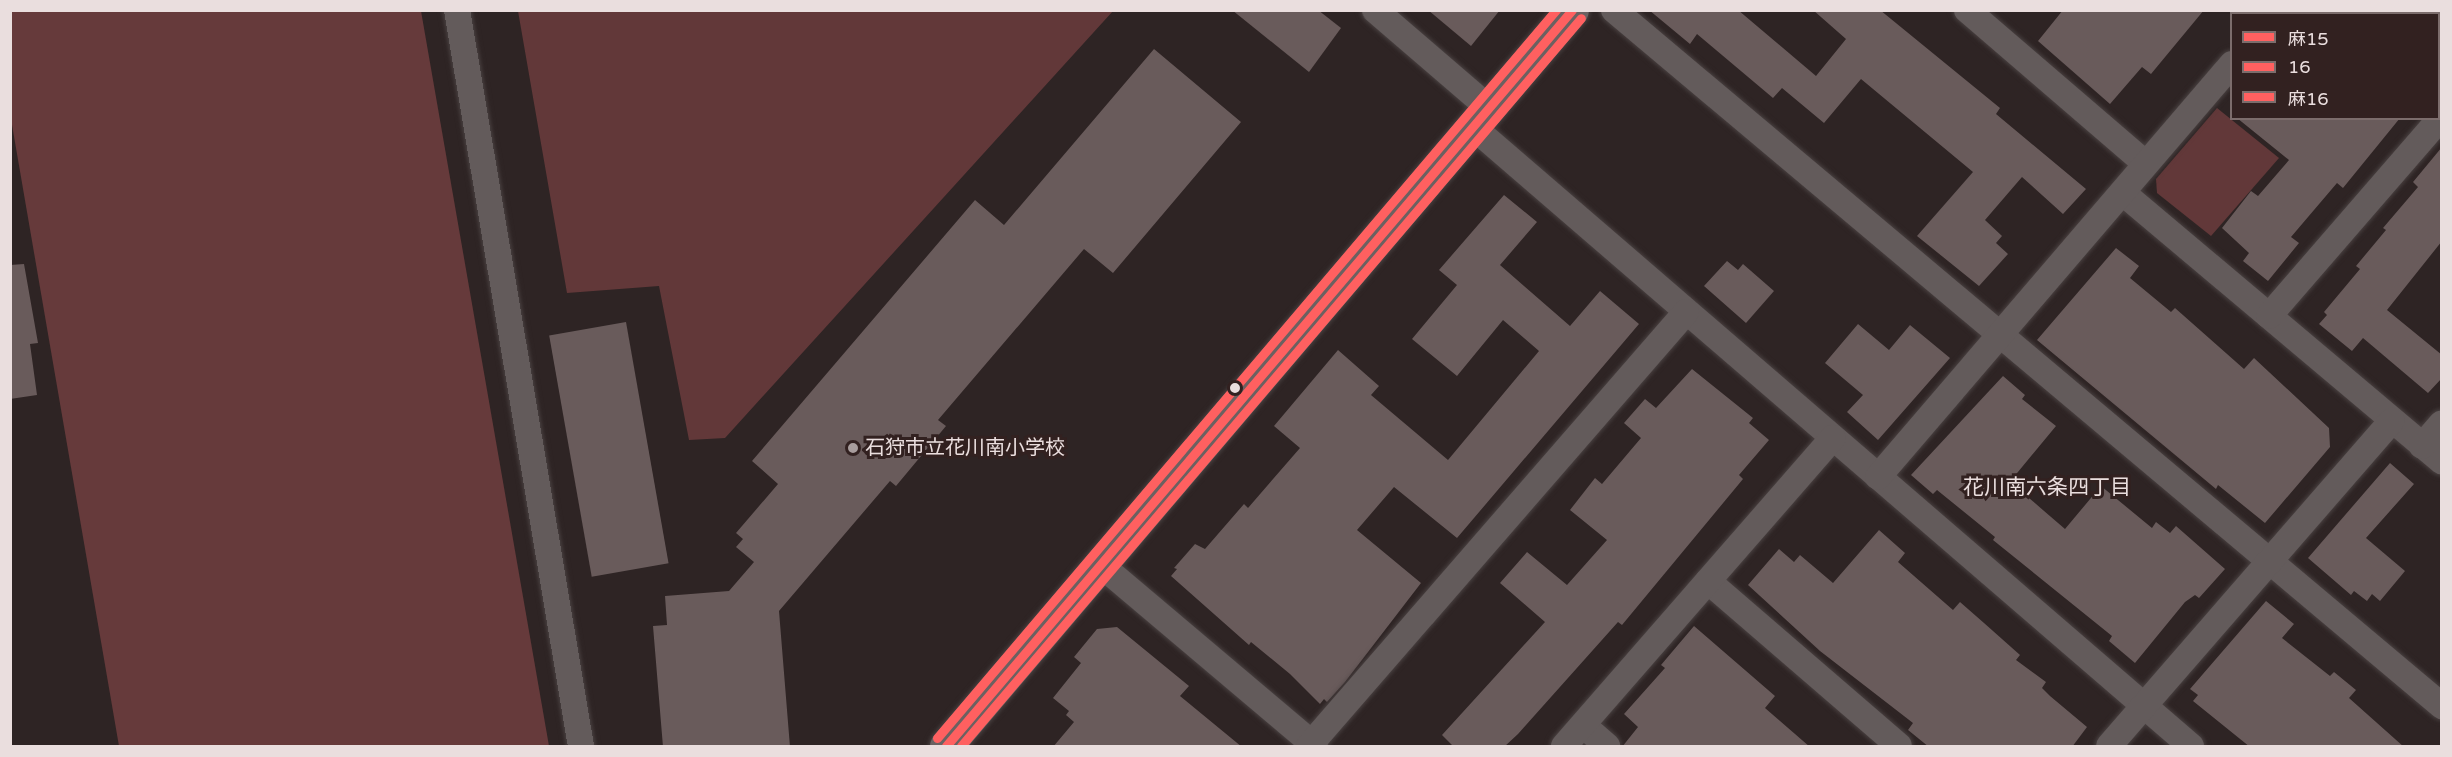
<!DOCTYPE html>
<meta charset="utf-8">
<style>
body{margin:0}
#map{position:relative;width:2452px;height:757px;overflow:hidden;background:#2e2424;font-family:"Varela Round","Noto Sans JP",sans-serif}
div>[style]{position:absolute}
.green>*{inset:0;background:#623839}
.forest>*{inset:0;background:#663a3b}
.building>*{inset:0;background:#695b5b;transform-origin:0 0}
.roads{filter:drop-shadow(0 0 2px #484040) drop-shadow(0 0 2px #484040)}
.street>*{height:26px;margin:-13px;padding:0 13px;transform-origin:13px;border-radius:13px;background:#635b5b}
.secondary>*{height:33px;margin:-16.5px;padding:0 16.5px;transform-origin:16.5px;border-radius:16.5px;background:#6b6161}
.bus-1>*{height:9px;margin:-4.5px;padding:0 4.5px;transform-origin:4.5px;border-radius:4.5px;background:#ff6060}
.bus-2>*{height:9px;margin:-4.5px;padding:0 4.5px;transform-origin:4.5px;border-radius:4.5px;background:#ff6060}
.bus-3>*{height:9px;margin:-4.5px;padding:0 4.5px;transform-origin:4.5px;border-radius:4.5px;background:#ff6060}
.dots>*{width:16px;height:16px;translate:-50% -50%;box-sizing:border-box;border:3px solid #322120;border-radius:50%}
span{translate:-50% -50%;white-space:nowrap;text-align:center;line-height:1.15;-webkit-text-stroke:6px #322120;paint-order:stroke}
.poi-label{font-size:20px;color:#eadede}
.left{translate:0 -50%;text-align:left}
.neighbourhood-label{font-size:21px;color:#eadede}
.frame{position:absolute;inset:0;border:12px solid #eadede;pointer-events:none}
.legend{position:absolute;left:2230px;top:12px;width:210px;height:108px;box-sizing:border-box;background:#322120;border:2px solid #7c6d6c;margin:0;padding:8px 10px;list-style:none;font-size:18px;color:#eadede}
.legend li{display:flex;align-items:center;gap:12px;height:30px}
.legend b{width:30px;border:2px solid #7c6d6c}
</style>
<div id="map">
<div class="green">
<div style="clip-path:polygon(518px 11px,518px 10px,1113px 11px,725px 438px,689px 440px,659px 286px,567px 293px)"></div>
<div style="clip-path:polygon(2217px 108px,2279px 158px,2211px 236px,2157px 193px,2156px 179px)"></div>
</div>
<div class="forest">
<div style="clip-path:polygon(10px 11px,421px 11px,549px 746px,119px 746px,11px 119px)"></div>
</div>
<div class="building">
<div style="clip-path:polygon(1232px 10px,1318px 10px,1341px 28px,1309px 72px)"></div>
<div style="clip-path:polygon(1428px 10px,1500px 10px,1471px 46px)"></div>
<div style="clip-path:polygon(1649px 10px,1738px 10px,1816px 76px,1846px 39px,1813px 10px,1880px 10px,2000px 108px,1996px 114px,2086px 189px,2063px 214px,2022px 177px,1985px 220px,2002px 236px,1996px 243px,2008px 254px,1979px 286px,1917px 236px,1973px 172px,1861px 79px,1824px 123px,1782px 88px,1773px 98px,1697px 34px,1690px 44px)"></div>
<div style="clip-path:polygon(2063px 10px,2204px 10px,2151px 74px,2142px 67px,2110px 104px,2038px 41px)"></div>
<div style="clip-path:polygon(1154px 49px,1241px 122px,1113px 273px,1084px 249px,938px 420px,946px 426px,896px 486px,890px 481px,779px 611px,790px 747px,663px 747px,653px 626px,667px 625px,665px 596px,729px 591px,754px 562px,736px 547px,743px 539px,736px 533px,778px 484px,752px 461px,975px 200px,1004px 225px)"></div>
<div style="clip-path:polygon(2237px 118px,2400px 118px,2343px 188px,2337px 183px,2291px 237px,2299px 243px,2268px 281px,2243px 261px,2249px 253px,2222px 228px,2251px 191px,2258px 196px,2289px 160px)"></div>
<div style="clip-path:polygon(2442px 147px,2442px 241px,2387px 310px,2442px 355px,2442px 378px,2428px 393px,2363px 338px,2352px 351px,2319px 324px,2327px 315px,2324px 312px,2360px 269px,2356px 266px,2386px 230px,2383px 228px,2418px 187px,2413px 182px)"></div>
<div style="clip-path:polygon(1504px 195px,1537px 222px,1500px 265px,1570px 326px,1600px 291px,1639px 324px,1457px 538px,1394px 487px,1357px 530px,1421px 583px,1345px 682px,1327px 702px,1324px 699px,1320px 704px,1290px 674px,1251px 642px,1249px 645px,1171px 576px,1177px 569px,1174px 568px,1195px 544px,1205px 549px,1244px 504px,1248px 508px,1300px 448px,1274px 426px,1338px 350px,1379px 386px,1371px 395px,1448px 460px,1539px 351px,1503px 320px,1457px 376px,1412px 339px,1457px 285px,1439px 270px)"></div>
<div style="clip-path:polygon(2116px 248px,2139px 266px,2130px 278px,2171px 312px,2175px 308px,2244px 369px,2254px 358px,2329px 428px,2330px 447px,2265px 523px,2218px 485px,2216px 489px,2037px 340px)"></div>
<div style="clip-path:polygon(1727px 261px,1738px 270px,1743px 264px,1774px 291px,1746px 323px,1704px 286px)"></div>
<div style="clip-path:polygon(24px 264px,38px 343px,30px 344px,37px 395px,10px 399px,10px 265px)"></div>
<div style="left:626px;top:322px;width:245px;height:78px;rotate:80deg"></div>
<div style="clip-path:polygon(1858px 324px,1889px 350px,1910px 325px,1950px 358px,1878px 440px,1847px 412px,1863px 395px,1825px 363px)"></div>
<div style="clip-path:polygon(1692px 369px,1753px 418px,1749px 423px,1769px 440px,1739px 475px,1743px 479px,1622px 625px,1618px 622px,1518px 734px,1504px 747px,1454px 747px,1442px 735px,1545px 622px,1500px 583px,1527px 552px,1567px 585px,1607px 540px,1570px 510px,1595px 478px,1602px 484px,1641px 438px,1624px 423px,1645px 399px,1656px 408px)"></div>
<div style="clip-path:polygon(2003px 376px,2025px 395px,2022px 399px,2056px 426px,2013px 478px,2019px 483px,2015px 486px,2065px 529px,2101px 486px,2152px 528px,2156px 522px,2170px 533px,2176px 526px,2225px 569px,2199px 598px,2195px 595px,2185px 602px,2135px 663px,2109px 641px,2112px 636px,1993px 540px,1995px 537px,1937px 490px,1933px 494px,1911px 475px)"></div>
<div style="clip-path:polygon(2390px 463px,2414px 484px,2366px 538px,2405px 571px,2380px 601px,2372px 594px,2367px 601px,2354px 591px,2351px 595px,2308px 558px)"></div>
<div style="clip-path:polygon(1879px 530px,1905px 553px,1898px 562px,1953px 610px,1960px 602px,1984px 623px,2020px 655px,2016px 660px,2046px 682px,2042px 688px,2050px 696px,2087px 727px,2072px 747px,1929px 747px,1908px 730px,1913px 723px,1820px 651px,1748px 585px,1779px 549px,1794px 562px,1800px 555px,1833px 583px)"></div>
<div style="clip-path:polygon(2266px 601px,2294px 624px,2282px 638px,2330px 676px,2334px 672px,2356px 690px,2349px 698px,2404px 747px,2250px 747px,2193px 701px,2198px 695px,2190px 689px)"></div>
<div style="clip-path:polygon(1694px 626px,1775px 696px,1765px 708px,1810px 747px,1622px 747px,1638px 727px,1624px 714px,1665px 668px,1661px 665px)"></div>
<div style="clip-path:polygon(1117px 627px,1189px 686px,1180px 696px,1242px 747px,1053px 747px,1074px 722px,1066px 715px,1069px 711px,1053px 698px,1081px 663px,1074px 657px,1097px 629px)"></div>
</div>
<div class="roads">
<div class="street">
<div style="left:457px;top:10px;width:746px;rotate:80.44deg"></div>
<div style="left:1375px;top:10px;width:150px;rotate:40.7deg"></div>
<div style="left:1614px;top:10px;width:1082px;rotate:40.05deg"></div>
<div style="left:1967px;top:10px;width:236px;rotate:40.7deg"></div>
<div style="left:2274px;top:14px;width:4px;rotate:-63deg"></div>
<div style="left:1473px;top:127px;width:948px;rotate:40.77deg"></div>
<div style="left:2123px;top:193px;width:417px;rotate:40.1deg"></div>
<div style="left:2269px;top:316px;width:264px;rotate:-49.1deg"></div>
<div style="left:2422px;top:446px;width:30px;rotate:-49deg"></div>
<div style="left:1878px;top:477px;width:544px;rotate:-49.4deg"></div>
<div style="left:1101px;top:565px;width:280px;rotate:40.2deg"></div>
<div style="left:1708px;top:581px;width:252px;rotate:40.8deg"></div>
<div style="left:1583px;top:725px;width:32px;rotate:41deg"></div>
<div style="left:1309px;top:746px;width:575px;rotate:-49.02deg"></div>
<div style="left:1564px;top:746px;width:409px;rotate:-48.9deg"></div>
<div style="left:2109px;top:746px;width:431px;rotate:-49deg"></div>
</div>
<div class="secondary">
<div style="left:946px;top:746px;width:966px;rotate:-49.62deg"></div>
</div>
</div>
<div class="bus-1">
<div style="left:946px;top:746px;width:966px;rotate:-49.62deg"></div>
</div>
<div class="bus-2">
<div style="left:961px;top:746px;width:956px;rotate:-49.58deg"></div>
</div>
<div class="bus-3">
<div style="left:937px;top:738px;width:956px;rotate:-49.63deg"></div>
</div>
<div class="dots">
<div style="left:1235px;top:388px;background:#eadede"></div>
<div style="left:853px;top:448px;background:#a89d9d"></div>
</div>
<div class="poi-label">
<span class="left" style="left:865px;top:448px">石狩市立花川南小学校</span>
</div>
<div class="neighbourhood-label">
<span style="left:2047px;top:488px">花川南六条四丁目</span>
</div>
<div class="frame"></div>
<ul class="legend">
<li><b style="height:8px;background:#ff6060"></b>麻15</li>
<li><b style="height:8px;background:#ff6060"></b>16</li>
<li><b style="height:8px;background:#ff6060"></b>麻16</li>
</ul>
</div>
